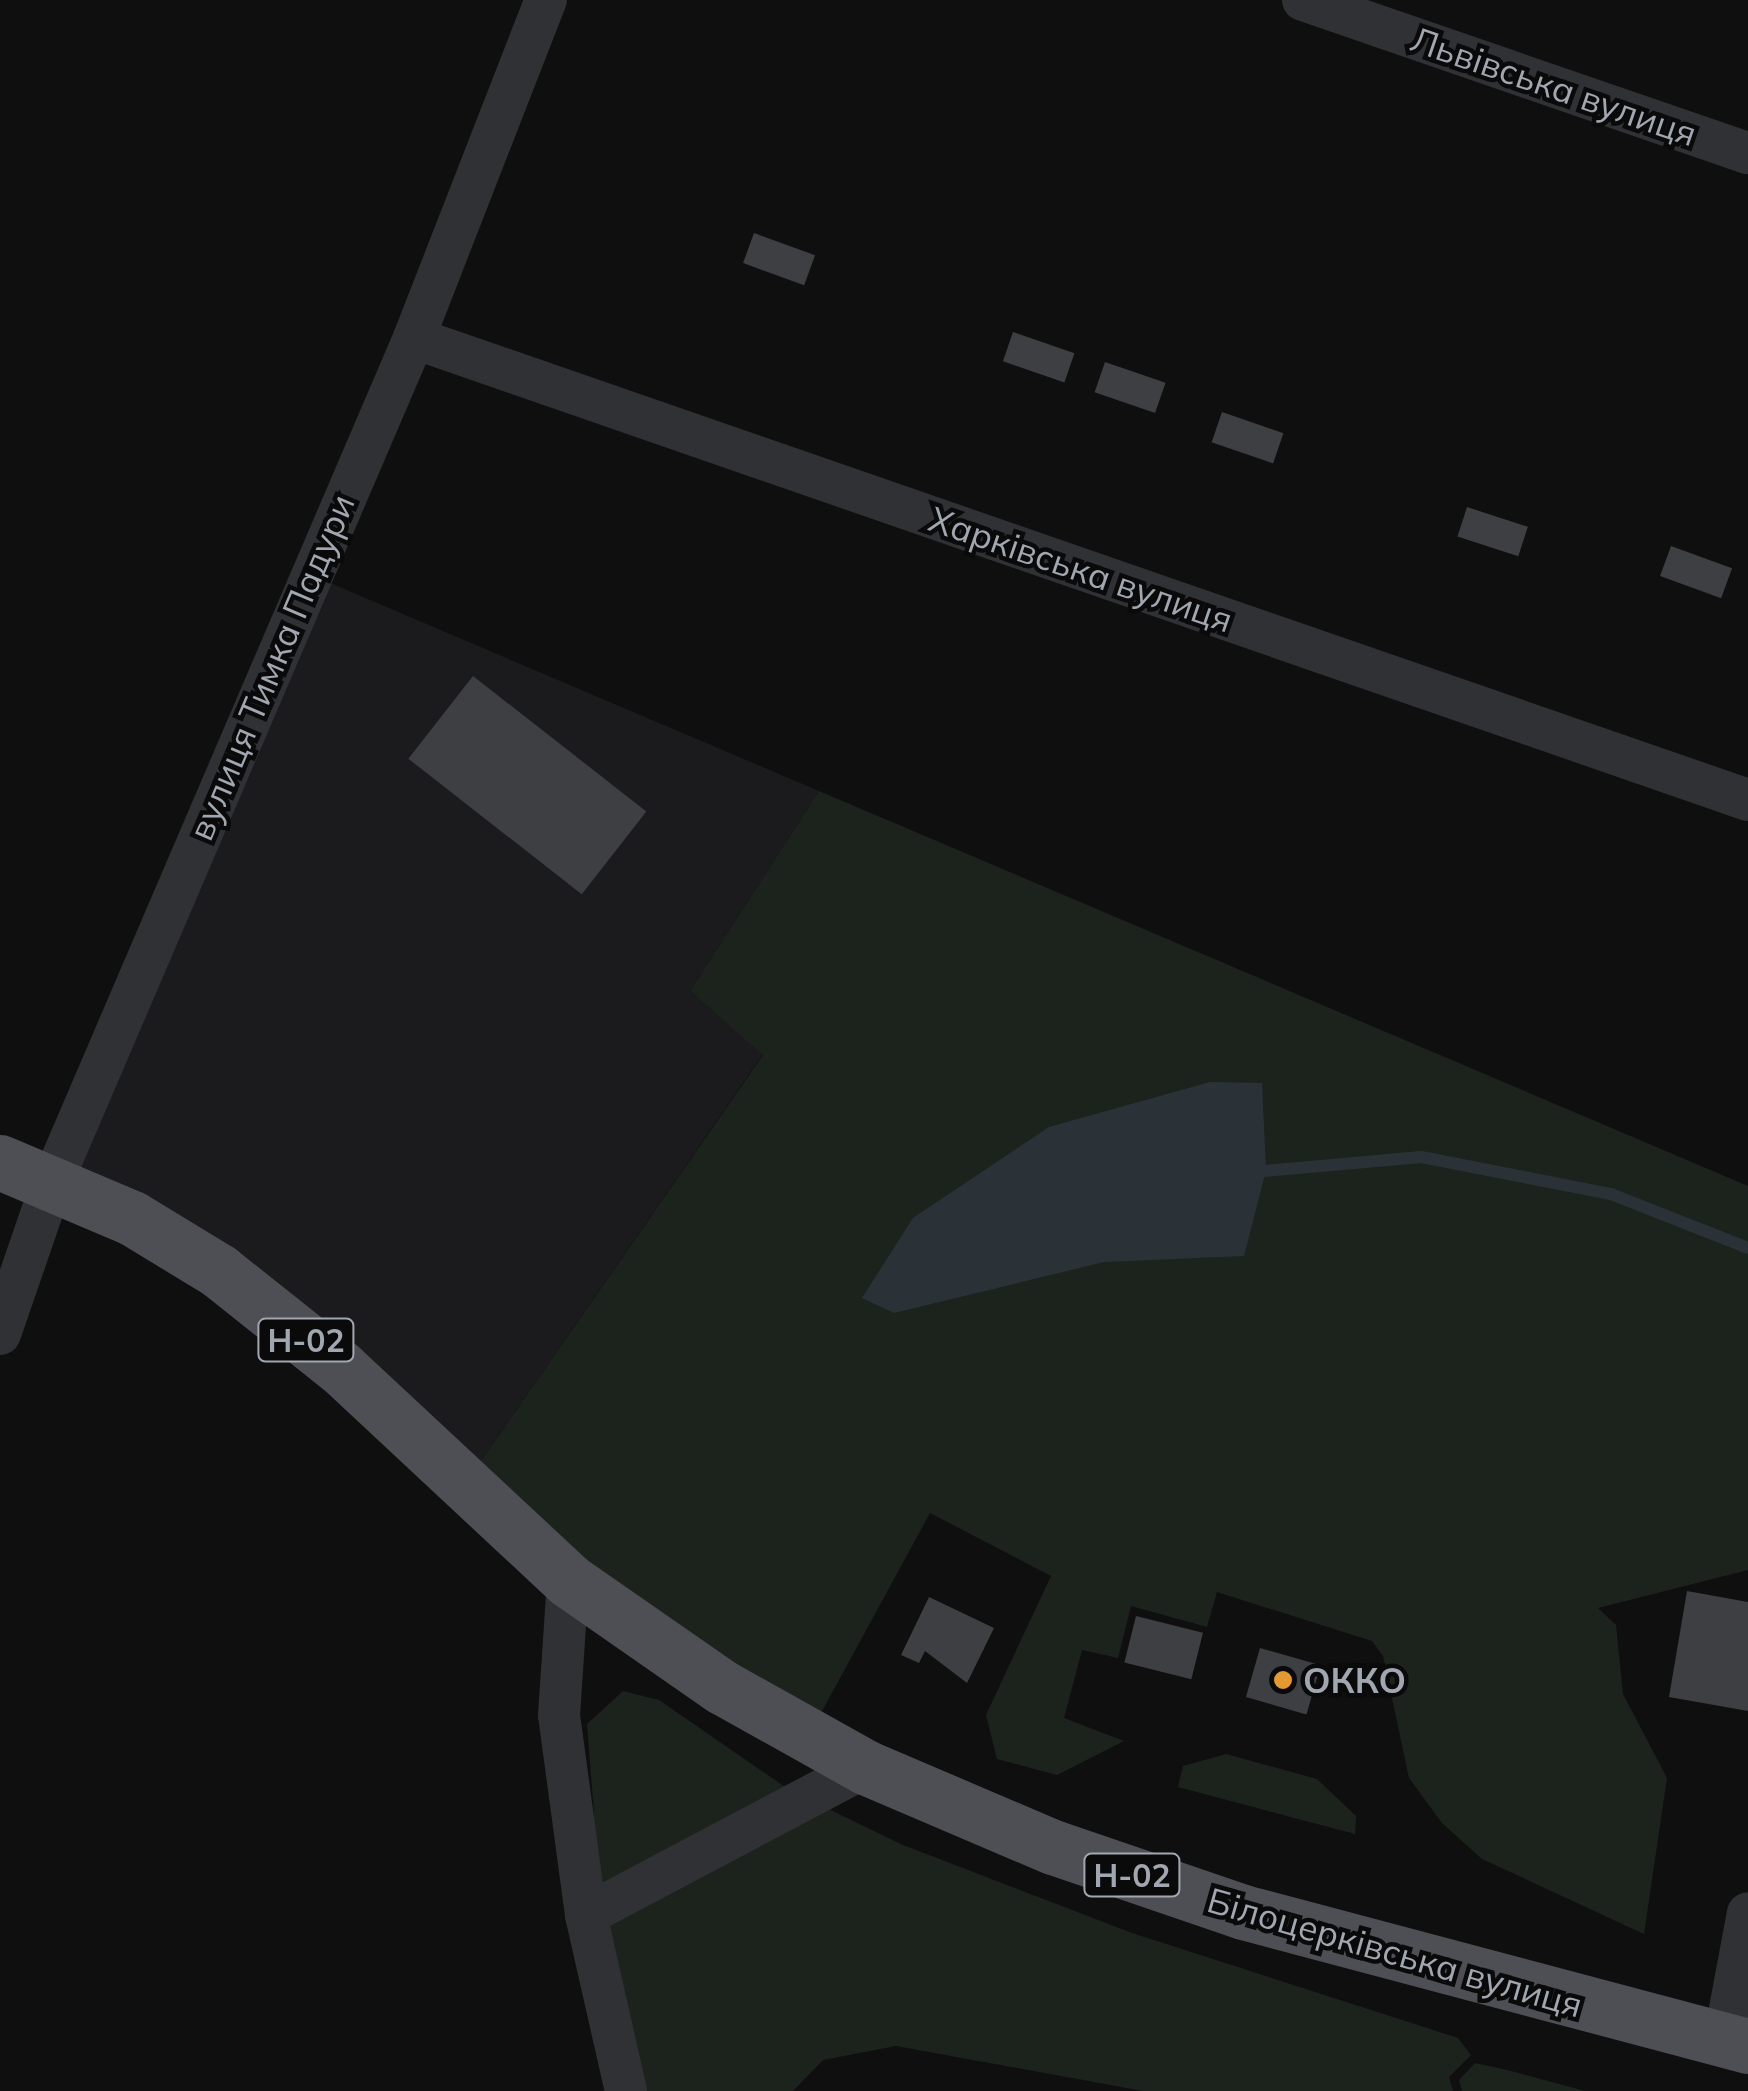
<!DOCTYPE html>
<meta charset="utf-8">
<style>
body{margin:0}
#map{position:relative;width:1748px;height:2091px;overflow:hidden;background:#0f0f10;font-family:Mulish,sans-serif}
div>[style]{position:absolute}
.built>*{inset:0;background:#1b1b1d}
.green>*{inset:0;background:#1c231c}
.water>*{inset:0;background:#2a3238}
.stream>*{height:12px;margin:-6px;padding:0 6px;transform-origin:6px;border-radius:6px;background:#2a3238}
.building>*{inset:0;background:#3e3f43;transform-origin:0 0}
.minor>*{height:42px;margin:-21px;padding:0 21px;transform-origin:21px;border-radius:21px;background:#303135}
.major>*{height:55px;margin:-27.5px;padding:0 27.5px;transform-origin:27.5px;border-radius:27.5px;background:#4d4f54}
.dots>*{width:28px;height:28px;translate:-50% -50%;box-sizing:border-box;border:5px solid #0a0a0b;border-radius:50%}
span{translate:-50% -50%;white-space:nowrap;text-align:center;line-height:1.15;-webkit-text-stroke:9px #0a0a0b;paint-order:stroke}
.shield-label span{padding:2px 8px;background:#0a0a0b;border:2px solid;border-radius:8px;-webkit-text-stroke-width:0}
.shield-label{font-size:32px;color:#a1a7b0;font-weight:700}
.street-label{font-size:35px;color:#a1a7b0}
.poi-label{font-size:35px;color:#a1a7b0;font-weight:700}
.left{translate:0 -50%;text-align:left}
</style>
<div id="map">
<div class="built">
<div style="clip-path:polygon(309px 574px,819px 791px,690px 991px,763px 1054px,465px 1484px,53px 1180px)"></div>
</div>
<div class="green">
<div style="clip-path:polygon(819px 791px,1748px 1186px,1748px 1570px,1598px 1608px,1616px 1625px,1623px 1694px,1667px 1778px,1644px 1934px,1482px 1859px,1442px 1823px,1409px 1778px,1383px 1656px,1372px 1641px,1217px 1592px,1207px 1627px,1131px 1606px,1118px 1658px,1082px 1650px,1064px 1718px,1124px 1741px,1057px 1775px,997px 1759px,986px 1715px,1051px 1576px,930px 1513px,809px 1735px,465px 1484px,763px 1055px,690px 991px)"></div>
<div style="clip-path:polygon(623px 1691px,659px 1700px,791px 1791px,903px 1845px,1132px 1933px,1458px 2038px,1471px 2055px,1449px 2077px,1453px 2091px,1143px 2091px,896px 2046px,823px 2060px,793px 2091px,626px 2091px,586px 1915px,594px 1813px,587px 1724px)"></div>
<div style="clip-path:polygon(1226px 1754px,1317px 1779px,1356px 1816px,1355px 1834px,1178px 1787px,1183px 1766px)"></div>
<div style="clip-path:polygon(1475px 2063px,1507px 2070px,1585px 2091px,1462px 2091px,1459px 2080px)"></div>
</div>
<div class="water">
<div style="clip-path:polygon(1210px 1082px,1262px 1083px,1266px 1170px,1244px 1256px,1104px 1262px,894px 1313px,862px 1298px,913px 1218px,1049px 1127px)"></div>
</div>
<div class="stream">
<div style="left:1253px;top:1172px;width:169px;rotate:-5.1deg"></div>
<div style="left:1421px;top:1157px;width:194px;rotate:11deg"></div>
<div style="left:1611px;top:1194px;width:147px;rotate:21.5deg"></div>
</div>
<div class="building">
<div style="left:754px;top:233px;width:65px;height:32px;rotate:20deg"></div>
<div style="left:1013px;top:332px;width:65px;height:31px;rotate:19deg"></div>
<div style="left:1105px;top:362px;width:64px;height:32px;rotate:19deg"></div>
<div style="left:1222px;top:412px;width:65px;height:32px;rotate:19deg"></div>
<div style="left:1467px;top:507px;width:64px;height:31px;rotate:18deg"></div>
<div style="left:1671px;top:546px;width:65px;height:32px;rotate:20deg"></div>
<div style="left:473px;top:676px;width:220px;height:105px;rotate:38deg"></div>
<div style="clip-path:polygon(1687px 1591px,1748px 1602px,1748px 1711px,1669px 1697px)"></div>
<div style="clip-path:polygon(929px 1597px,994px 1628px,967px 1683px,925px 1651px,919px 1663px,901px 1655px)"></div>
<div style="left:1136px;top:1616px;width:69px;height:48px;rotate:14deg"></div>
<div style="left:1260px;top:1648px;width:63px;height:51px;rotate:16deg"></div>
</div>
<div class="minor">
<div style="left:1303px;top:0;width:471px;rotate:19deg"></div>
<div style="left:414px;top:338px;width:1412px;rotate:19.1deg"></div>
<div style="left:0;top:1334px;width:163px;rotate:-71deg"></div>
<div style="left:53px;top:1180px;width:916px;rotate:-66.79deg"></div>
<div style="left:414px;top:338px;width:363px;rotate:-68.7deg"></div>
<div style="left:568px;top:1580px;width:135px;rotate:93.8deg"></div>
<div style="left:559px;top:1715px;width:202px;rotate:82.3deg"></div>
<div style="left:586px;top:1915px;width:180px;rotate:77.2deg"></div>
<div style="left:586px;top:1915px;width:316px;rotate:-27.9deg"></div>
<div style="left:1724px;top:2041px;width:130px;rotate:-79.4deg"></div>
</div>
<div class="major">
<div style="left:0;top:1162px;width:143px;rotate:23deg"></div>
<div style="left:132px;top:1218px;width:102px;rotate:31.3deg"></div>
<div style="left:219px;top:1271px;width:156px;rotate:38.5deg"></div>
<div style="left:341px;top:1368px;width:311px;rotate:43deg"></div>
<div style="left:568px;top:1580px;width:188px;rotate:34.8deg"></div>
<div style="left:722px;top:1687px;width:164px;rotate:29.2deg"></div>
<div style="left:865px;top:1767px;width:204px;rotate:23.1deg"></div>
<div style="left:1053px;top:1847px;width:201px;rotate:18.9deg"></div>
<div style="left:1243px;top:1912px;width:522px;rotate:14.86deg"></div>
</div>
<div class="dots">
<div style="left:1283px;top:1680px;background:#e49a33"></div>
</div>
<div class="shield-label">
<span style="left:306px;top:1340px">Н-02</span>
<span style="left:1132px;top:1875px">Н-02</span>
</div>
<div class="street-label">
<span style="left:1554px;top:86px;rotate:19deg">Львівська вулиця</span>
<span style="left:1081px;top:569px;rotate:19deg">Харківська вулиця</span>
<span style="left:271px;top:667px;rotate:-67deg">вулиця Тимка Падури</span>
<span style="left:1395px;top:1952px;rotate:16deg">Білоцерківська вулиця</span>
</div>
<div class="poi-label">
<span class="left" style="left:1303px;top:1680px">ОККО</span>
</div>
</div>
